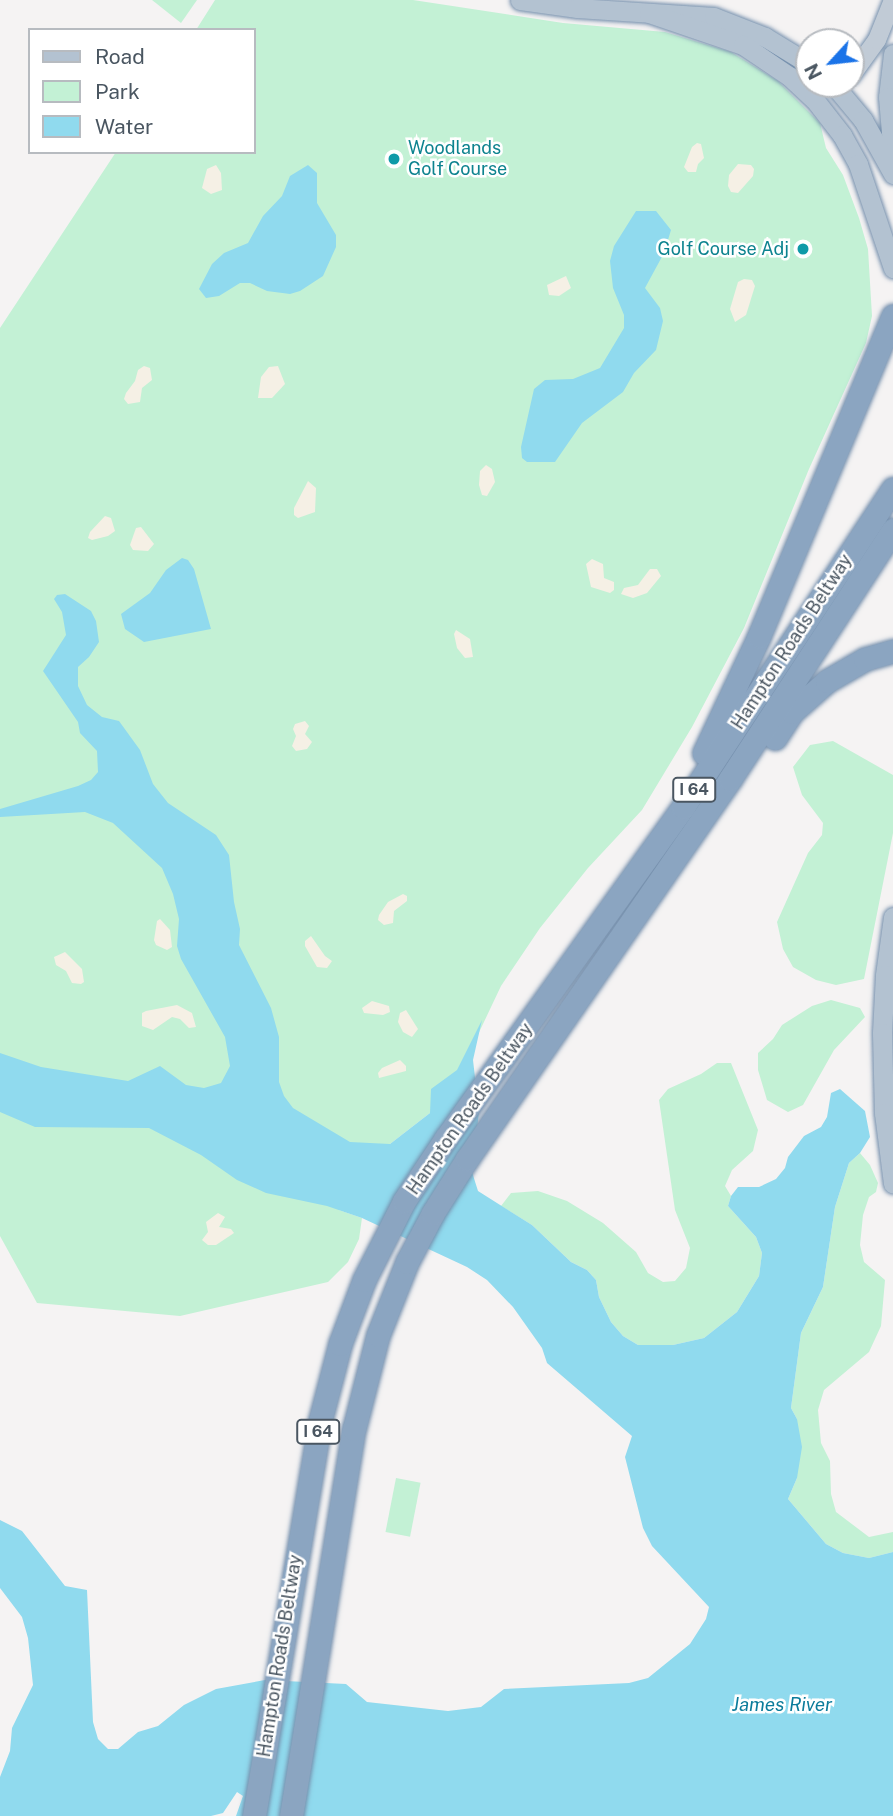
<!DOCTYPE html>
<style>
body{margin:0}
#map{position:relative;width:893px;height:1816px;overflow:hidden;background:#f5f3f3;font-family:"Public Sans",sans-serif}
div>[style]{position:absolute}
.green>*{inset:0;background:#c3f1d5;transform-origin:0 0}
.sand>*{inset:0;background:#f5f0e5}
.water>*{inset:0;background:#90daee}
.roads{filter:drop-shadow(0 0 2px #7690ad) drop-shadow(0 0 2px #7690ad)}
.secondary>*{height:18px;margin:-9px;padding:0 9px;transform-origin:9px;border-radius:9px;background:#c1cbd6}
.primary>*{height:19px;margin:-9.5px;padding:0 9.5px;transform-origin:9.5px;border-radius:9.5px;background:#b3c2d1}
.motorway>*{height:23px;margin:-11.5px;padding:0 11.5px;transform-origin:11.5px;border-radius:11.5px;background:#8ba5c1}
.dots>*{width:19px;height:19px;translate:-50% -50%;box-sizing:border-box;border:4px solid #fff;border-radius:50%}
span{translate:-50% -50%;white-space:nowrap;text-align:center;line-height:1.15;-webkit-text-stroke:5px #fff;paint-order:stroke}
.shield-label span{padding:2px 5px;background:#fff;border:2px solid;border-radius:5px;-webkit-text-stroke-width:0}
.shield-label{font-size:16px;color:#4a5661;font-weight:700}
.culture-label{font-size:18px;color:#0d838f}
.left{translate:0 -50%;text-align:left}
.right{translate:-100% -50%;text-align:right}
.street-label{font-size:18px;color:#4a5661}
.water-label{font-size:19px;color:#0c7c9b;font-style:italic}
.legend{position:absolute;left:28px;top:28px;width:228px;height:126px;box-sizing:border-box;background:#fff;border:2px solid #b7bbc0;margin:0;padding:9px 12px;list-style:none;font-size:21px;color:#4a5661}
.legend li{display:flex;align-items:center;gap:14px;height:35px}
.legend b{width:35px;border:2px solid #b7bbc0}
.north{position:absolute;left:795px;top:28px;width:70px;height:70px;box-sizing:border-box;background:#fff;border:2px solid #b7bbc0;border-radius:50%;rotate:243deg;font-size:19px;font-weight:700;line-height:28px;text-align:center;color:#4a5661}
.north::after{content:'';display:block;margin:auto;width:24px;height:32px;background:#1a73e8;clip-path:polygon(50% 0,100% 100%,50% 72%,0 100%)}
</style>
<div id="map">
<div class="green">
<div style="clip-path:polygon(152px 0,197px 0,181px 23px)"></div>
<div style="clip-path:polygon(215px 0,413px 0,563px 23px,665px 32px,731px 52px,778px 81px,820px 123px,826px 148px,843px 175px,859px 218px,868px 249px,872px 316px,866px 343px,809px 469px,744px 628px,692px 727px,642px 810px,588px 868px,540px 928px,501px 986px,465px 1062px,430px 1113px,390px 1144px,339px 1210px,362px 1218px,359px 1239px,348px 1262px,328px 1282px,180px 1316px,37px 1303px,0 1236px,0 328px,116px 152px,254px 152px,254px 30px,196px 30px)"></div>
<div style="clip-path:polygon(833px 741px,893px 775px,893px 833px,864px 979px,836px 985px,816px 980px,793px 967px,783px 949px,777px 922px,808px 853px,822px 835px,823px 823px,802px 795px,793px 767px,810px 745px)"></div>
<div style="clip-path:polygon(831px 1000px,860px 1008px,865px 1017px,834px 1050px,803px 1105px,788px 1112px,767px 1100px,758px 1070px,758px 1053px,773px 1039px,782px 1025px,812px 1006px)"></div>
<div style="clip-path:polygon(717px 1063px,731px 1063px,758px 1130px,753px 1151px,732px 1170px,725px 1186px,731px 1196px,728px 1206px,756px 1237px,762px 1253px,759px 1276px,737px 1312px,704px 1338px,673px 1345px,638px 1345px,623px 1336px,611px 1322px,599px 1297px,596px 1280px,587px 1270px,571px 1262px,532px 1225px,501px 1206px,511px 1193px,538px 1191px,567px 1201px,603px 1223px,636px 1252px,648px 1273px,663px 1282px,675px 1281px,686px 1268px,690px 1248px,675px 1210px,659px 1100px,668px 1089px,701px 1074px)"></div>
<div style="clip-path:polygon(860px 1153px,870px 1165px,878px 1183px,876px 1192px,869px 1197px,863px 1215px,860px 1245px,864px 1262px,885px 1280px,881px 1326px,869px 1352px,824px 1390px,818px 1410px,821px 1443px,830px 1461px,831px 1494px,836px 1512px,869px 1537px,893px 1532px,893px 1552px,869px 1558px,843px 1553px,826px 1544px,788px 1499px,797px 1478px,797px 1419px,791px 1408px,801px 1333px,823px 1287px,835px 1207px,849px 1163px)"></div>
<div style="left:396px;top:1478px;width:25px;height:55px;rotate:11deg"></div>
</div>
<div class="sand">
<div style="clip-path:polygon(697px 143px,701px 144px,704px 158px,698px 164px,696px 172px,688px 172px,684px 167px,692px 147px)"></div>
<div style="clip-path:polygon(738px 164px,751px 165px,754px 169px,753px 176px,738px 193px,731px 192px,728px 186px,729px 175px)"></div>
<div style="clip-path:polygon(216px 165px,221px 173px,222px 190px,211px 194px,202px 188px,207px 169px)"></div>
<div style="clip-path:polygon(566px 276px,571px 288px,559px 296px,549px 295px,547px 285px)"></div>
<div style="clip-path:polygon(744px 279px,752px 280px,755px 286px,746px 315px,735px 322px,730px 309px,738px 282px)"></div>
<div style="clip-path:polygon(144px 366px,150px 368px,152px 380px,142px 388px,140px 402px,128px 404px,124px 399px,126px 393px,135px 381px,138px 370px)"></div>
<div style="clip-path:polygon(278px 366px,285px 384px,272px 398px,258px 398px,261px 377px,269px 367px)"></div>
<div style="clip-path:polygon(486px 465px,492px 469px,495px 482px,487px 496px,482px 495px,479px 485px,480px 471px)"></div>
<div style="clip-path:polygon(308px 481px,316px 488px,315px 512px,298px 518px,294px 515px,294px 508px)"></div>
<div style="clip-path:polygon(105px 516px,111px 518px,115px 531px,108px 536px,92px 540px,88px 538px,90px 532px)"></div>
<div style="clip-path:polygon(141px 527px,154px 544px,148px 551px,133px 550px,130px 545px,136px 528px)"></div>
<div style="clip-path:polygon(592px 559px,603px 564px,604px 578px,614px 582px,614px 590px,610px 593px,591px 587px,586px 564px)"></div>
<div style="clip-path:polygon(650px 569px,657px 569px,661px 576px,647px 593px,633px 598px,621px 594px,624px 588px,638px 585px)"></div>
<div style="clip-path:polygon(456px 630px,470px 639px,473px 657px,465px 658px,457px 648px,454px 634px)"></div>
<div style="clip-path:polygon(305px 721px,309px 726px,305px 734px,312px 742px,307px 749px,296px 751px,292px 746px,296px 736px,293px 729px,295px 724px)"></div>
<div style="clip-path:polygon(403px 894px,407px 896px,407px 901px,394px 911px,393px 923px,384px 925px,378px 920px,379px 915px,388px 902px)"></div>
<div style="clip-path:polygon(160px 919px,170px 930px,172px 947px,167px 950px,156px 945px,154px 940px,157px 921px)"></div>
<div style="clip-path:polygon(311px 936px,325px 956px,332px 961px,327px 968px,317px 967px,305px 946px,305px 941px)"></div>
<div style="clip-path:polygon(65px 952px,82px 969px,84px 982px,81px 984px,72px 983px,66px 971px,56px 965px,54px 957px)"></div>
<div style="clip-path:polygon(372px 1001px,389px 1006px,390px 1012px,383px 1015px,364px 1013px,362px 1008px)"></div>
<div style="clip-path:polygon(177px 1005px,192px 1013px,196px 1027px,189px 1028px,180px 1019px,172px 1017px,153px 1030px,142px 1026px,142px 1013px,146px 1011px)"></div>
<div style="clip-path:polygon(406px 1010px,418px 1029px,412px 1037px,403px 1032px,398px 1022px,400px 1013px)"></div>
<div style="clip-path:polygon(400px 1060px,406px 1066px,406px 1071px,379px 1078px,378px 1073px,382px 1068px)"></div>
<div style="clip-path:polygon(218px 1213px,225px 1217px,219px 1227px,231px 1229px,234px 1233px,216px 1245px,208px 1245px,202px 1240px,208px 1232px,206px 1222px)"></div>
</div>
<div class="water">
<div style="clip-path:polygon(308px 165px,317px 173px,317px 203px,336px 235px,336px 247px,323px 276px,300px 291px,290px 294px,267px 291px,250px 283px,240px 283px,219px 296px,206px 298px,199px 289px,212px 264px,224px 253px,248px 243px,263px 216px,282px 196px,290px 176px)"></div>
<div style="clip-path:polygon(636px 211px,656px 211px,671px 230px,664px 253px,645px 288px,660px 308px,663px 321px,656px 350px,634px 373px,623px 392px,582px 423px,555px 462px,527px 462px,522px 458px,521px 447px,534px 389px,545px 380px,573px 379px,600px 368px,624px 328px,624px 315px,613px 288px,610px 261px,614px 246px)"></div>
<div style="clip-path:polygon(182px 558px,188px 560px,194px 569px,211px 629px,144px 642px,125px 629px,121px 614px,150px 593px,166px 570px)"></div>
<div style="clip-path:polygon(65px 594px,91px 611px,96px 621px,99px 642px,89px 657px,78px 667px,78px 686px,87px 705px,102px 717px,119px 721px,140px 750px,153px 784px,168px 803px,216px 835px,229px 855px,234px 902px,240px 929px,239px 945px,271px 1008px,279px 1037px,279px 1082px,284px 1096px,293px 1108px,350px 1142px,390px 1144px,430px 1113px,431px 1089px,457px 1070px,482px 1020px,473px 1060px,479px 1112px,472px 1172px,478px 1191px,532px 1225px,571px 1262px,587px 1270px,596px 1280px,599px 1297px,611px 1322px,623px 1336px,638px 1345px,673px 1345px,704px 1338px,737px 1312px,759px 1276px,762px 1253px,756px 1237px,728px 1206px,731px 1196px,738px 1187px,759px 1187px,776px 1179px,785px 1168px,788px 1157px,804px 1136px,821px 1127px,827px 1117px,831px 1093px,840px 1089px,865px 1111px,870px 1137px,860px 1153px,849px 1163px,835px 1207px,823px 1287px,801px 1333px,791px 1408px,797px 1419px,802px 1447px,797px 1478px,788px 1499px,826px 1544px,843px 1553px,869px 1558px,893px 1552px,893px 1816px,236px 1816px,243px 1796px,237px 1792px,223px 1813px,211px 1816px,0 1816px,0 1777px,10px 1751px,12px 1728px,33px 1685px,28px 1638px,22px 1617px,0 1588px,0 1520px,22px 1531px,65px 1586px,87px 1590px,93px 1722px,98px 1739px,108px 1749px,118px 1749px,138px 1732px,158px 1726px,184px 1705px,216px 1689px,265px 1680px,346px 1684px,367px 1702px,448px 1711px,481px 1707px,504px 1689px,629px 1683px,648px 1678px,690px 1644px,706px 1619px,709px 1607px,652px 1546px,643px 1528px,625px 1457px,632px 1436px,547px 1363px,542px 1348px,513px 1307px,487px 1280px,467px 1267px,362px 1218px,327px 1206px,266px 1193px,237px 1180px,201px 1155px,149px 1128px,35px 1127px,0 1112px,0 1053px,41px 1067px,128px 1081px,160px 1066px,186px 1085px,204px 1088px,221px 1083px,230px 1066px,225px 1037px,181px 959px,177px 946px,179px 919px,173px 894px,162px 868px,113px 823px,85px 812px,0 817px,0 809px,78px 786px,91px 780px,98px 772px,97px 751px,80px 733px,78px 722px,43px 671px,66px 635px,62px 612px,54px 599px,57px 595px)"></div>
</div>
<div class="roads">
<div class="secondary">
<div style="left:851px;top:76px;width:44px;rotate:-54.2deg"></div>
<div style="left:877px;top:40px;width:43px;rotate:-68.2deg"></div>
</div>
<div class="primary">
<div style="left:520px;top:0;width:58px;rotate:8deg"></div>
<div style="left:577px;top:8px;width:137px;rotate:3.8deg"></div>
<div style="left:714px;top:17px;width:55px;rotate:21.4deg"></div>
<div style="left:765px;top:37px;width:52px;rotate:31.5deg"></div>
<div style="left:649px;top:13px;width:99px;rotate:18.8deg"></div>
<div style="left:743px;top:45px;width:55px;rotate:34deg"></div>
<div style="left:789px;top:76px;width:34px;rotate:43deg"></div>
<div style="left:814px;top:99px;width:46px;rotate:52.1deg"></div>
<div style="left:842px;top:135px;width:33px;rotate:61deg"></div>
<div style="left:858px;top:164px;width:110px;rotate:71.4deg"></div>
<div style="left:893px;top:54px;width:43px;rotate:96.6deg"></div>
<div style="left:888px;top:97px;width:60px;rotate:85.2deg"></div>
<div style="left:833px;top:84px;width:47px;rotate:50.2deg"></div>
<div style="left:863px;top:120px;width:62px;rotate:60.9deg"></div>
<div style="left:893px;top:917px;width:59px;rotate:97.9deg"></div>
<div style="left:885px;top:975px;width:58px;rotate:93deg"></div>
<div style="left:882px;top:1033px;width:80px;rotate:88.6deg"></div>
<div style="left:884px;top:1113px;width:71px;rotate:82.7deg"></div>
</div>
<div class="motorway">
<div style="left:775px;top:738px;width:31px;rotate:-57deg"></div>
<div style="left:792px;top:712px;width:47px;rotate:-41.5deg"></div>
<div style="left:827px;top:681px;width:44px;rotate:-30.1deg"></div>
<div style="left:865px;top:659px;width:29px;rotate:-16deg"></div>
<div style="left:704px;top:753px;width:129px;rotate:-64.8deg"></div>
<div style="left:759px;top:636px;width:347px;rotate:-67.3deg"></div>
<div style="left:254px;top:1816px;width:400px;rotate:-80.5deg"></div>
<div style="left:320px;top:1421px;width:80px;rotate:-75.4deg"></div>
<div style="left:340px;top:1344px;width:68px;rotate:-69.4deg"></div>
<div style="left:364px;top:1280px;width:89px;rotate:-63.1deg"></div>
<div style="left:404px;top:1201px;width:76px;rotate:-56.3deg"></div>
<div style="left:446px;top:1138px;width:407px;rotate:-54.4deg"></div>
<div style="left:683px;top:807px;width:381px;rotate:-56.6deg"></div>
<div style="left:291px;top:1816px;width:392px;rotate:-80.8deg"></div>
<div style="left:354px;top:1429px;width:97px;rotate:-75.7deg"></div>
<div style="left:378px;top:1335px;width:79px;rotate:-68.3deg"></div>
<div style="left:407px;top:1262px;width:55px;rotate:-62deg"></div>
<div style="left:433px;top:1213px;width:64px;rotate:-57.8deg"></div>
<div style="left:467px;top:1159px;width:462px;rotate:-55.3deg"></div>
<div style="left:730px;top:779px;width:298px;rotate:-56.8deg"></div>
</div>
</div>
<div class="dots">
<div style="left:394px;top:159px;background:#0f9aa8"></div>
<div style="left:803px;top:249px;background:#0f9aa8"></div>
</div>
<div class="shield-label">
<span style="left:694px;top:790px">I 64</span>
<span style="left:318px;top:1432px">I 64</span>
</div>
<div class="culture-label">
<span class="left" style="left:408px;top:159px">Woodlands<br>Golf Course</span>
<span class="right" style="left:789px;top:249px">Golf Course Adj</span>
</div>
<div class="street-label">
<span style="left:792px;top:642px;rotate:-57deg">Hampton Roads Beltway</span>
<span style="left:470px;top:1109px;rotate:-55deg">Hampton Roads Beltway</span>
<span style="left:280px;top:1656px;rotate:-81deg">Hampton Roads Beltway</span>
</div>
<div class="water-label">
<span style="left:782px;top:1705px">James River</span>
</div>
<ul class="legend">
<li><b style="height:9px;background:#b3c2d1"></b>Road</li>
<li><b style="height:19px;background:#c3f1d5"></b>Park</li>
<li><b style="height:19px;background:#90daee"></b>Water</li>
</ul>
<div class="north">N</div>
</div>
